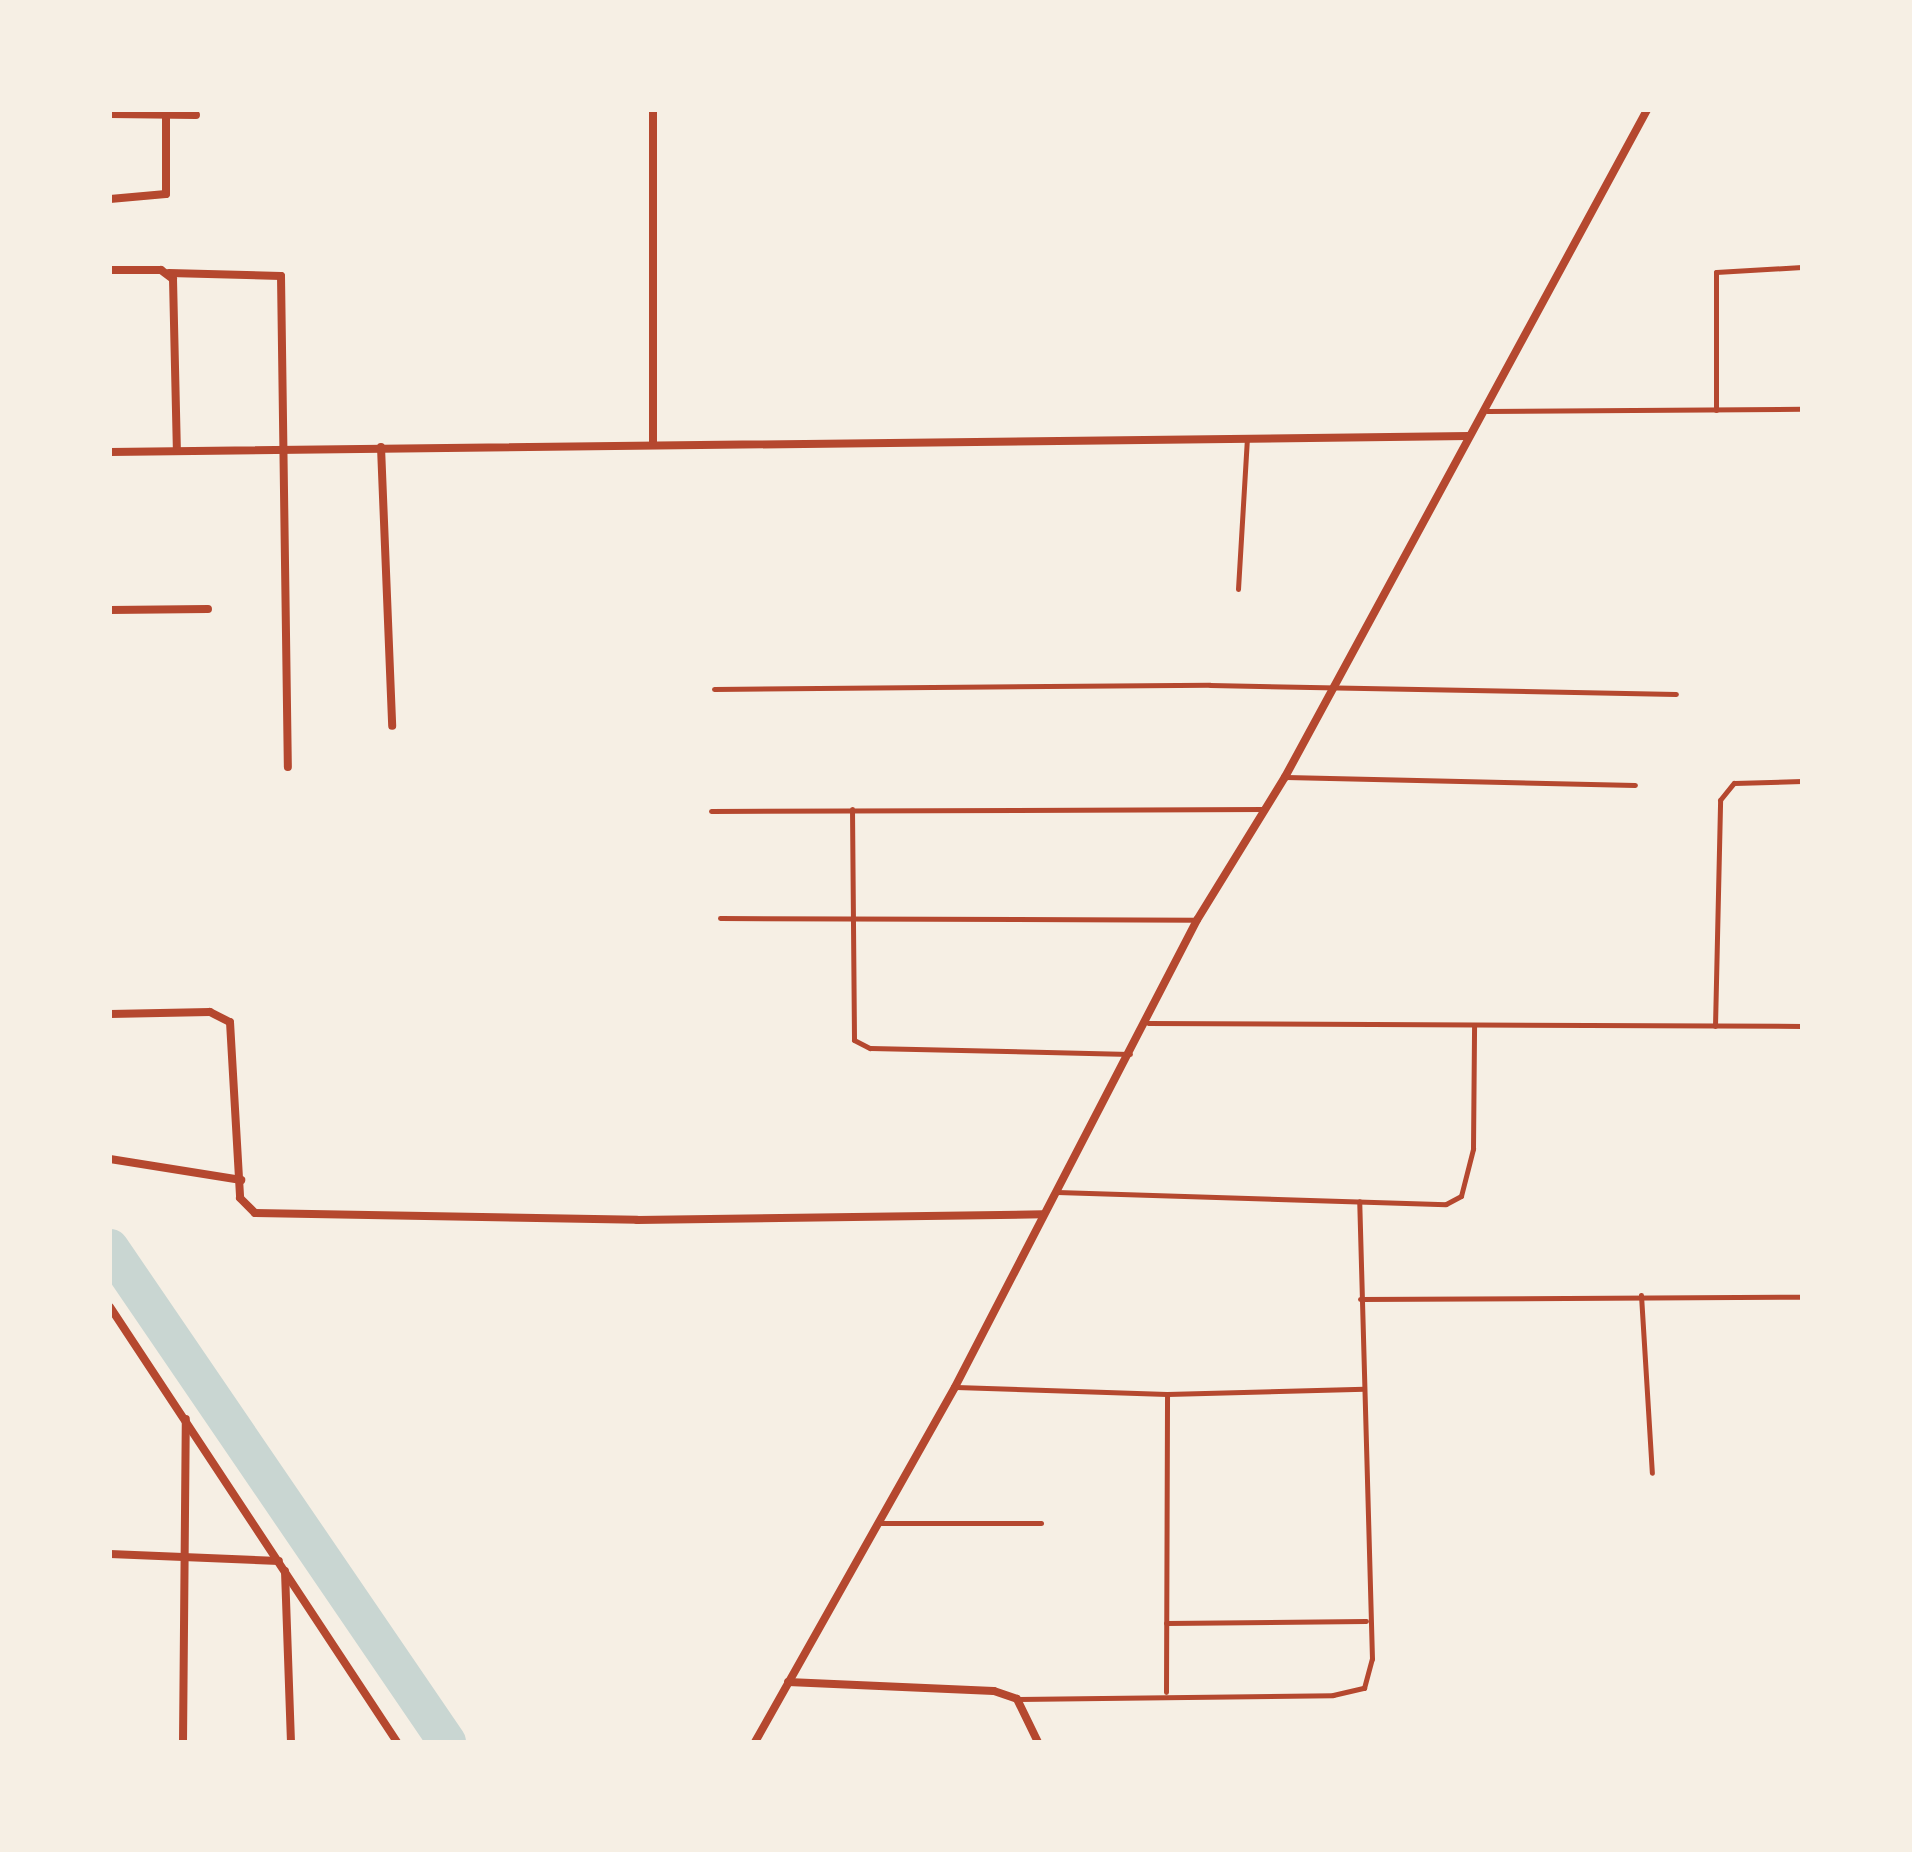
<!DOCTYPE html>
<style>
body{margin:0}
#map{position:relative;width:1912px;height:1852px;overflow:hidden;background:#f6efe4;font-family:"Asap Condensed",sans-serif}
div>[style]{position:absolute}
.river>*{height:38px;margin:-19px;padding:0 19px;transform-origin:19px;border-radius:19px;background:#c9d6d2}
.service>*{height:5px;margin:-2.5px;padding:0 2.5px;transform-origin:2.5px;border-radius:2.5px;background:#b5482f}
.minor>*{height:8px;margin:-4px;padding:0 4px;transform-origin:4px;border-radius:4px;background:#b5482f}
span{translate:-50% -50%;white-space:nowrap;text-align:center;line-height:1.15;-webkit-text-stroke:7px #f6efe4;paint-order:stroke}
.frame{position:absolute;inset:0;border:112px solid #f6efe4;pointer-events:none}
</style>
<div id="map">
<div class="river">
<div style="left:110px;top:1248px;width:598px;rotate:55.7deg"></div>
</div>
<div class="service">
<div style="left:1716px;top:410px;width:138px;rotate:-90deg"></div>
<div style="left:1716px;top:272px;width:86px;rotate:-3.3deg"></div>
<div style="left:1487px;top:411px;width:315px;rotate:-0.4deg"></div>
<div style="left:1238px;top:589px;width:151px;rotate:-86.6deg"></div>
<div style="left:714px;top:689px;width:496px;rotate:-0.5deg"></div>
<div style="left:1210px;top:685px;width:466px;rotate:1.1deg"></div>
<div style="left:1286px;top:777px;width:349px;rotate:1.3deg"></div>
<div style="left:852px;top:809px;width:231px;rotate:89.5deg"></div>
<div style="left:854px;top:1040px;width:18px;rotate:27deg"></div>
<div style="left:870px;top:1048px;width:260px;rotate:1.3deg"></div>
<div style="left:711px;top:811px;width:553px;rotate:-0.21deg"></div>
<div style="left:720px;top:918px;width:477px;rotate:0.2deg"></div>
<div style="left:1148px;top:1023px;width:654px;rotate:0.26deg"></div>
<div style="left:1715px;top:1026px;width:226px;rotate:-88.7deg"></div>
<div style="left:1720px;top:800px;width:22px;rotate:-51deg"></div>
<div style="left:1734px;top:783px;width:68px;rotate:-1.7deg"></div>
<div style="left:1057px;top:1192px;width:389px;rotate:1.8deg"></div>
<div style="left:1446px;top:1204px;width:17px;rotate:-28deg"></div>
<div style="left:1461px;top:1196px;width:49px;rotate:-75.7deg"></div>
<div style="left:1473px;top:1149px;width:124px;rotate:-89.5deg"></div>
<div style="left:1641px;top:1295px;width:178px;rotate:86.5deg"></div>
<div style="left:1360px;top:1299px;width:442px;rotate:-0.3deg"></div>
<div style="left:956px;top:1387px;width:211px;rotate:1.9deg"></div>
<div style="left:1167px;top:1394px;width:197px;rotate:-1.5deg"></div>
<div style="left:878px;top:1523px;width:163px"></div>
<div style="left:1166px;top:1623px;width:200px;rotate:-0.6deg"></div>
<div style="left:1166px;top:1692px;width:298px;rotate:-89.8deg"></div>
<div style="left:1018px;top:1699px;width:315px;rotate:-0.7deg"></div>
<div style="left:1333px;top:1695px;width:32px;rotate:-13deg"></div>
<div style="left:1364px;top:1688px;width:30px;rotate:-75deg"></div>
<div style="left:1372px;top:1659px;width:458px;rotate:-91.6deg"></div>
</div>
<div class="minor">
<div style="left:110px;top:114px;width:86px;rotate:0.7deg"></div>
<div style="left:110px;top:199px;width:56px;rotate:-5.1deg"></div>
<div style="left:166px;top:194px;width:79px;rotate:-90deg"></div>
<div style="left:110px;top:270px;width:51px"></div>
<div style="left:161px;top:270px;width:15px;rotate:37deg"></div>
<div style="left:173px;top:279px;width:171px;rotate:88.7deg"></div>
<div style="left:169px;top:273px;width:112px;rotate:1.5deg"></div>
<div style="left:281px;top:276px;width:491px;rotate:89.2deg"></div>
<div style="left:653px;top:443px;width:333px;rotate:-90deg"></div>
<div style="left:381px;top:447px;width:279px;rotate:87.7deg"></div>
<div style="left:110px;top:452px;width:1359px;rotate:-0.67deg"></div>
<div style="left:110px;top:610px;width:98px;rotate:-0.6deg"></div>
<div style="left:110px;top:1014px;width:100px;rotate:-1.1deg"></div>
<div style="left:210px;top:1012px;width:22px;rotate:27deg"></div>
<div style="left:230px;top:1022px;width:176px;rotate:86.7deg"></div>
<div style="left:240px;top:1198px;width:21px;rotate:45deg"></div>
<div style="left:255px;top:1213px;width:382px;rotate:1deg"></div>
<div style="left:637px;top:1220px;width:406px;rotate:-0.8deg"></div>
<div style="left:110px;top:1159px;width:133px;rotate:9.1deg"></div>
<div style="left:110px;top:1307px;width:521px;rotate:56.58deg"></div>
<div style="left:110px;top:1554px;width:169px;rotate:2.4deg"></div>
<div style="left:285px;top:1571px;width:171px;rotate:88deg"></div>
<div style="left:788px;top:1682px;width:206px;rotate:2.5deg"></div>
<div style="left:994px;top:1691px;width:24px;rotate:19deg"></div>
<div style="left:1017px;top:1699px;width:48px;rotate:64deg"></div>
<div style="left:183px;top:1742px;width:323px;rotate:-89.5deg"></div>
<div style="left:755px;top:1742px;width:407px;rotate:-60.6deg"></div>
<div style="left:955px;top:1387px;width:526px;rotate:-62.61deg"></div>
<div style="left:1197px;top:920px;width:168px;rotate:-58.4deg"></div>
<div style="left:1285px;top:777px;width:759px;rotate:-61.51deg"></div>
</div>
<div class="frame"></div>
</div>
